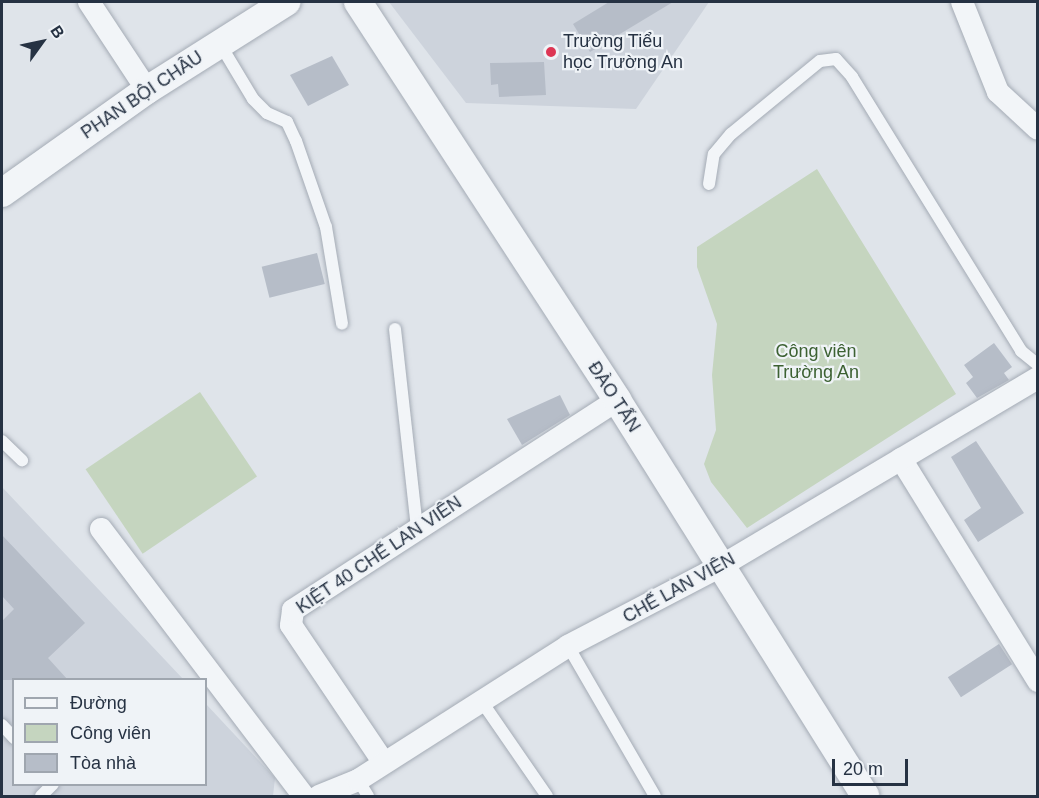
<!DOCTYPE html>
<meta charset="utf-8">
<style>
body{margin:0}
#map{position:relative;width:1039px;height:798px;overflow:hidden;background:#dfe4ea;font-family:Helvetica,sans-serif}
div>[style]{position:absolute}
.built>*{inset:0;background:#cdd3dc}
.green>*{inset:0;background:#c5d5bf;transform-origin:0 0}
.building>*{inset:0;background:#b6bdc8;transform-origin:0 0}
.roads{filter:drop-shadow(0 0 2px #a4abb5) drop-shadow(0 0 2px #a4abb5)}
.service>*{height:12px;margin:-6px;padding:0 6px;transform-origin:6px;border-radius:6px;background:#f2f5f8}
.minor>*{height:22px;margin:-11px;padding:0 11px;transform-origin:11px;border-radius:11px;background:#f2f5f8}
.tertiary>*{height:28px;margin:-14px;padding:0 14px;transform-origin:14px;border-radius:14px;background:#f2f5f8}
.dots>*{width:16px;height:16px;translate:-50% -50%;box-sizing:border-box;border:3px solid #eff3f7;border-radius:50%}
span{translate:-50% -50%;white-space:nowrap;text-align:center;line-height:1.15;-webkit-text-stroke:4.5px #eff3f7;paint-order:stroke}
.poi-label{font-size:18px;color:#263243}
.left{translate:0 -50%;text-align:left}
.street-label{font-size:18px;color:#263243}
.park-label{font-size:18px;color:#3c6132}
.frame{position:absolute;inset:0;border:3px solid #263243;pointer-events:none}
.legend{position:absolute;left:12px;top:678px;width:195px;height:108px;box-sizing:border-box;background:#eff3f7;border:2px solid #9fa6af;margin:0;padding:8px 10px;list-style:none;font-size:18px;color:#263243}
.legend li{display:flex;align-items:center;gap:12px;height:30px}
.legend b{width:30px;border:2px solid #9fa6af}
.north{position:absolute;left:12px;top:12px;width:60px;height:60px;-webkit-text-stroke:4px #eff3f7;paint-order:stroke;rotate:57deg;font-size:16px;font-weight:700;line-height:24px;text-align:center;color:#263243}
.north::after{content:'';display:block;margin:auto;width:21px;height:27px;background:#263243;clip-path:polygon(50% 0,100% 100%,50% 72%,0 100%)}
.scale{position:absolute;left:832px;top:759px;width:76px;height:27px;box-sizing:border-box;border:3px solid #263243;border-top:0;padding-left:8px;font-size:18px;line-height:21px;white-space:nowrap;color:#263243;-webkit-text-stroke:4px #eff3f7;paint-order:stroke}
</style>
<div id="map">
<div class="built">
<div style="clip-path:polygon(389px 2px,709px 2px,636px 109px,466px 103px)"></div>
<div style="clip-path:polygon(2px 487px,183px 679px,14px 680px,14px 784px,206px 784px,206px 704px,275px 778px,273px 796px,2px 796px)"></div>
</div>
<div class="green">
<div style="clip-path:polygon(817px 169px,956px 394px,747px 528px,711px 482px,704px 464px,716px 430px,712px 375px,717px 324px,697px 267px,697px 247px)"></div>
<div style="left:200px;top:392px;width:102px;height:138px;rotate:56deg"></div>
</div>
<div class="building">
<div style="clip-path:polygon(609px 2px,673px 2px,590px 52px,573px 24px)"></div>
<div style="clip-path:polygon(332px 56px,349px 85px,308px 106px,290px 75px)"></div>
<div style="clip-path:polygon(544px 62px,546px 95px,499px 97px,498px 84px,491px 85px,490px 63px)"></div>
<div style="left:317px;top:253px;width:32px;height:57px;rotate:76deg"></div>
<div style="clip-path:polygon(994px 343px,1012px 367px,1004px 373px,1009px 380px,977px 398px,966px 383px,973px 377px,964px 365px)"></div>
<div style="clip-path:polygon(560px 395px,570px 415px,522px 445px,507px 419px)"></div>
<div style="clip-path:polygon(976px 441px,1024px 513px,978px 542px,964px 520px,981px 508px,951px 457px)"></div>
<div style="clip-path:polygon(2px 535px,85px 623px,48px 658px,68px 680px,2px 680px,2px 621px,14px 609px,2px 596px)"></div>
<div style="left:999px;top:644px;width:24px;height:61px;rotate:57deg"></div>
</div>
<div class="roads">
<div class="service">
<div style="left:220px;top:44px;width:64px;rotate:59deg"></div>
<div style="left:253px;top:99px;width:20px;rotate:45deg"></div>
<div style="left:267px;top:113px;width:22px;rotate:24deg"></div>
<div style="left:287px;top:122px;width:21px;rotate:65deg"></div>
<div style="left:296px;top:141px;width:91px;rotate:70.8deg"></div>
<div style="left:326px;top:227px;width:98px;rotate:80.6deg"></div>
<div style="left:709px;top:184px;width:30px;rotate:-81deg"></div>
<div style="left:714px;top:154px;width:26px;rotate:-50deg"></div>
<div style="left:731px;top:134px;width:115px;rotate:-39.4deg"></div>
<div style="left:820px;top:61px;width:16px;rotate:-7deg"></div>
<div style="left:836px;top:59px;width:24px;rotate:48deg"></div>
<div style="left:852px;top:77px;width:322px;rotate:58.3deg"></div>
<div style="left:1021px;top:351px;width:22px;rotate:39deg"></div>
<div style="left:395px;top:329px;width:201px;rotate:83.7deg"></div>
<div style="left:2px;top:441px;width:28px;rotate:44deg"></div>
<div style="left:568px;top:646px;width:173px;rotate:59.9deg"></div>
<div style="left:480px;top:699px;width:118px;rotate:55.4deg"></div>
<div style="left:2px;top:725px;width:18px;rotate:47deg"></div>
<div style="left:358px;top:780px;width:19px;rotate:58deg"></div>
<div style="left:41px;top:796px;width:17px;rotate:-45deg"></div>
</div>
<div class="minor">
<div style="left:89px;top:2px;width:105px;rotate:56.6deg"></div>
<div style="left:962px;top:2px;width:97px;rotate:68.2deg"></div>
<div style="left:998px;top:92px;width:54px;rotate:42.8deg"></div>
<div style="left:901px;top:459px;width:261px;rotate:58.3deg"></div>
<div style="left:101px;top:529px;width:335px;rotate:52.8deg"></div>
<div style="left:384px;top:763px;width:166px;rotate:-124deg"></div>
<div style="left:291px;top:625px;width:15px;rotate:-82deg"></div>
<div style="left:293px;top:610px;width:386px;rotate:-32.9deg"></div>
<div style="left:319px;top:796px;width:42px;rotate:-22.3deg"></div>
<div style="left:358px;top:780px;width:249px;rotate:-32.5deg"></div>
<div style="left:568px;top:646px;width:173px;rotate:-27.6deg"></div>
<div style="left:721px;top:566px;width:369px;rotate:-30.7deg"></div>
</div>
<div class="tertiary">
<div style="left:358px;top:2px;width:475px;rotate:56.9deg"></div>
<div style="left:617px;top:400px;width:467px;rotate:57.9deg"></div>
<div style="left:2px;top:193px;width:178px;rotate:-35.4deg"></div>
<div style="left:147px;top:90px;width:165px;rotate:-32.3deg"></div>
</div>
</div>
<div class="dots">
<div style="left:551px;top:52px;background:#dd3654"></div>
</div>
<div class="poi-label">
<span class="left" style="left:563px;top:52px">Trường Tiểu<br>học Trường An</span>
</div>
<div class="street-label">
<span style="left:142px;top:95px;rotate:-34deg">PHAN BỘI CHÂU</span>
<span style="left:614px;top:397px;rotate:57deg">ĐÀO TẤN</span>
<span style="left:379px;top:555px;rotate:-34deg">KIỆT 40 CHẾ LAN VIÊN</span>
<span style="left:679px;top:588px;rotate:-29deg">CHẾ LAN VIÊN</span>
</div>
<div class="park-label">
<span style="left:816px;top:362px">Công viên<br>Trường An</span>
</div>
<div class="frame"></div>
<ul class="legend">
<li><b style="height:8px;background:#f2f5f8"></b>Đường</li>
<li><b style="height:16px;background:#c5d5bf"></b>Công viên</li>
<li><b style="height:16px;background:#b6bdc8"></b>Tòa nhà</li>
</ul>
<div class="north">B</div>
<div class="scale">20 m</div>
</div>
